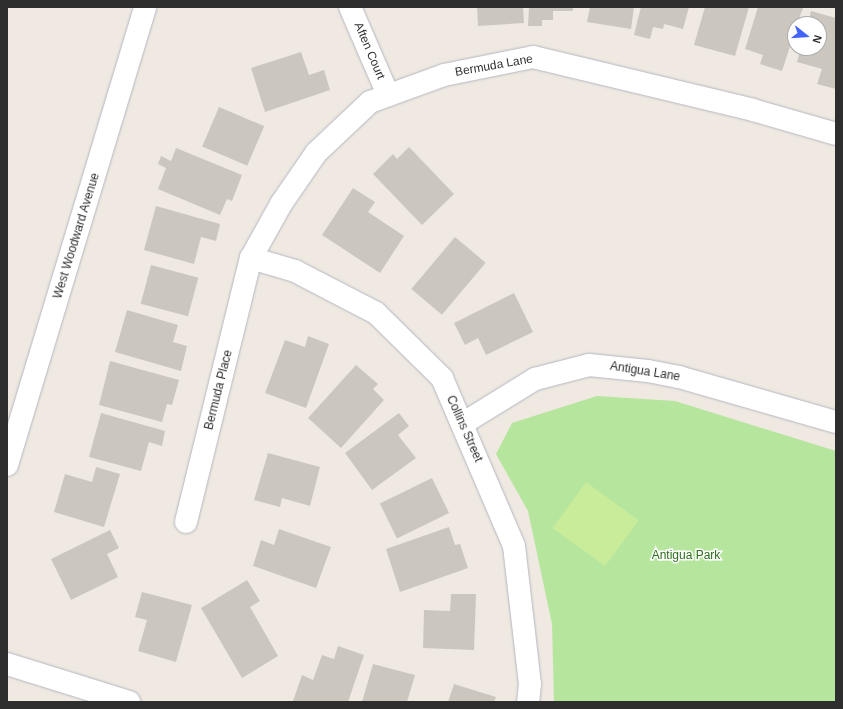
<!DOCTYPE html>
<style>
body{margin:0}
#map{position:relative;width:843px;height:709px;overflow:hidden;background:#efe9e1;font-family:Helvetica,sans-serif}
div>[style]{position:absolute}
.green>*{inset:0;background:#b6e59e}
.pitch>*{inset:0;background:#c9ec9a;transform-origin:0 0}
.building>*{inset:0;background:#cbc7bf;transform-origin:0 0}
.roads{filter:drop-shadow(0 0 1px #b4b7c1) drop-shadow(0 0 1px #b4b7c1)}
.street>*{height:22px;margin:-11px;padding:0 11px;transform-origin:11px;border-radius:11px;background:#fff}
.secondary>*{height:22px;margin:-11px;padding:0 11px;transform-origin:11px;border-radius:11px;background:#fff}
span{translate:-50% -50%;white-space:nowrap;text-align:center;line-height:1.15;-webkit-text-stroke:3px #fff;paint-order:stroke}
.street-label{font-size:12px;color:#2e2e2e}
.park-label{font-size:12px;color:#2c6e1b}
.frame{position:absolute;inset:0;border:8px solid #2e2e2e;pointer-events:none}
.north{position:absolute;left:787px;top:16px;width:40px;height:40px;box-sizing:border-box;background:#fff;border:1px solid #ababab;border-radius:50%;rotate:107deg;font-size:11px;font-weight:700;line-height:16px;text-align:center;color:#2e2e2e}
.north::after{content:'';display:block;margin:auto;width:14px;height:18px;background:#4264fb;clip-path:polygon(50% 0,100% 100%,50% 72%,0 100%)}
</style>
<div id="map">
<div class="green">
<div style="clip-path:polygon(597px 396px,675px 401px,836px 451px,836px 702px,554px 702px,552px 624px,528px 511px,496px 454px,512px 423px)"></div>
</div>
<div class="pitch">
<div style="left:586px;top:482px;width:65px;height:57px;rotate:36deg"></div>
</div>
<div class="building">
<div style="clip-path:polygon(477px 7px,523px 7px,524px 23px,478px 26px)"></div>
<div style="clip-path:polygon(529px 7px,573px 7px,573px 11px,553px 11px,553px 20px,542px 20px,542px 26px,528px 26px)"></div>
<div style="clip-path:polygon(590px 7px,634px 7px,631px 29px,587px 22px)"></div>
<div style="clip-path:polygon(641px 7px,689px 7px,683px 29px,664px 24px,663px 29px,653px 27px,650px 39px,634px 35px)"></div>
<div style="clip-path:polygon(705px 7px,749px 7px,735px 56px,694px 45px)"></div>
<div style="clip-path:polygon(758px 7px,803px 8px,797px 24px,795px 24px,795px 31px,782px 71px,760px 64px,763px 55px,745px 49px)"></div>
<div style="clip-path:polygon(811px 11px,836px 18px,836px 89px,817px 84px,822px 69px,797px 62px,801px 48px,819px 48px,819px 24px,808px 24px)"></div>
<div style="clip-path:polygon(301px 52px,309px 75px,324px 70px,330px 90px,265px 112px,251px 68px)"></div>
<div style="left:219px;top:107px;width:49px;height:43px;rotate:23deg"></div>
<div style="clip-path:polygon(409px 147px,454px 194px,422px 225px,373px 174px,393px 154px,397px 159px)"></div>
<div style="clip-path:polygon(176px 148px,242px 175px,232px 201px,227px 199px,220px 215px,158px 189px,166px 168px,158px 164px,161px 156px,171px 161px)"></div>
<div style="clip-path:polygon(353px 188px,375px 202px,368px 212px,404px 236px,380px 273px,322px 235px)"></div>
<div style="clip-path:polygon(156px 206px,220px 224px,216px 241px,201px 237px,194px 264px,144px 250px)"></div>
<div style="left:455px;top:237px;width:40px;height:68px;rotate:40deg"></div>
<div style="left:151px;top:265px;width:49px;height:40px;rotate:15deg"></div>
<div style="clip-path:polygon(514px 293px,533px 332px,486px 355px,478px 338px,465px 345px,454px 323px)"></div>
<div style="clip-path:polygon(127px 310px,178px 325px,173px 342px,187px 346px,181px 371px,115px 352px)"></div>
<div style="clip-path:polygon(308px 336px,329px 344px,306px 408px,265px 393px,285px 340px,305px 347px)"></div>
<div style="clip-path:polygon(110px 361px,179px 380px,172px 405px,167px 404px,162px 422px,99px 405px)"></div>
<div style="clip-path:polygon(356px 365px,378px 384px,373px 389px,384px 400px,341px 448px,308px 418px)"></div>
<div style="clip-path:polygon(101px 413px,165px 431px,162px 446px,149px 442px,141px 471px,89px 457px)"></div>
<div style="clip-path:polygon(399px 413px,409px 426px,398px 435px,416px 458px,372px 490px,345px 453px)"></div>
<div style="clip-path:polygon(268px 453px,320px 467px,310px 506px,282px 498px,280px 507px,254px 500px)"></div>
<div style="clip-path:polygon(96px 467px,120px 474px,104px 527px,54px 512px,65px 474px,92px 482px)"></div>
<div style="left:432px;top:478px;width:39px;height:58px;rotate:64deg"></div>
<div style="clip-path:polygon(449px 527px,455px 545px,460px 544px,468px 568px,400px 592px,386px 549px)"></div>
<div style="clip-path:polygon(279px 529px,331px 547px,316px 588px,253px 566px,261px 540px,274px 545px)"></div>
<div style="clip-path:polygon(110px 530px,119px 548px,107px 554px,118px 577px,71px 600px,51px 559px)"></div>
<div style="clip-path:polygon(247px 580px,260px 601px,250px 607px,278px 656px,242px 678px,201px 608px)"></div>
<div style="clip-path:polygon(142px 592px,192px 605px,176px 662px,138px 651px,147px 620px,135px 617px)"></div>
<div style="clip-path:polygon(451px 594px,476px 594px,474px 650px,423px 648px,424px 610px,450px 611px)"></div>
<div style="clip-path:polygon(338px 646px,364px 655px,348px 702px,293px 701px,302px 675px,313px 680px,322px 655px,334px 659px)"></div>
<div style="clip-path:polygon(373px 664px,415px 675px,407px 702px,362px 702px)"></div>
<div style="clip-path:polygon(454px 684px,496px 697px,494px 702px,448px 702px)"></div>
</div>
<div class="roads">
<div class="street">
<div style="left:350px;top:7px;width:96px;rotate:66.6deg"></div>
<div style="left:251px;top:258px;width:46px;rotate:16.5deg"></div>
<div style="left:295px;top:271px;width:91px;rotate:27.4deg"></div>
<div style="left:376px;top:313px;width:93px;rotate:44.6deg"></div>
<div style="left:442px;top:378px;width:183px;rotate:66.8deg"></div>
<div style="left:514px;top:546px;width:139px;rotate:83.4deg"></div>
<div style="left:530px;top:684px;width:18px;rotate:96deg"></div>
<div style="left:462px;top:424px;width:86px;rotate:-31.7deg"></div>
<div style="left:535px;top:379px;width:56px;rotate:-14.5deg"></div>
<div style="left:589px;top:365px;width:59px;rotate:5.8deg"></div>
<div style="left:648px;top:371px;width:32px;rotate:11deg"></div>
<div style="left:679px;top:377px;width:163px;rotate:16deg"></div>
<div style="left:186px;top:522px;width:272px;rotate:-76.2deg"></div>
<div style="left:251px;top:258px;width:62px;rotate:-60.9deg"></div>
<div style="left:281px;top:204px;width:62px;rotate:-55.5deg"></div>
<div style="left:316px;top:153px;width:74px;rotate:-43.4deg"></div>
<div style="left:370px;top:102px;width:79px;rotate:-20deg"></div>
<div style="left:444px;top:75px;width:91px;rotate:-11.4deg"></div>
<div style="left:533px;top:57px;width:226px;rotate:13.5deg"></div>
<div style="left:753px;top:110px;width:86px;rotate:16.1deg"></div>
</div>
<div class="secondary">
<div style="left:7px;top:465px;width:478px;rotate:-73.2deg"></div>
<div style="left:7px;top:664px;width:128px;rotate:17.3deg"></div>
</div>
</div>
<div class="street-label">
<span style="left:369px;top:51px;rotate:67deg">Aften Court</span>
<span style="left:494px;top:66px;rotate:-10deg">Bermuda Lane</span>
<span style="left:77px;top:236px;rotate:-73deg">West Woodward Avenue</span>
<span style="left:645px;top:372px;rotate:9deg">Antigua Lane</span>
<span style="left:219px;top:390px;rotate:-76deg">Bermuda Place</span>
<span style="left:464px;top:429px;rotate:66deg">Collins Street</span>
</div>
<div class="park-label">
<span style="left:686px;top:556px">Antigua Park</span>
</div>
<div class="frame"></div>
<div class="north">N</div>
</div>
